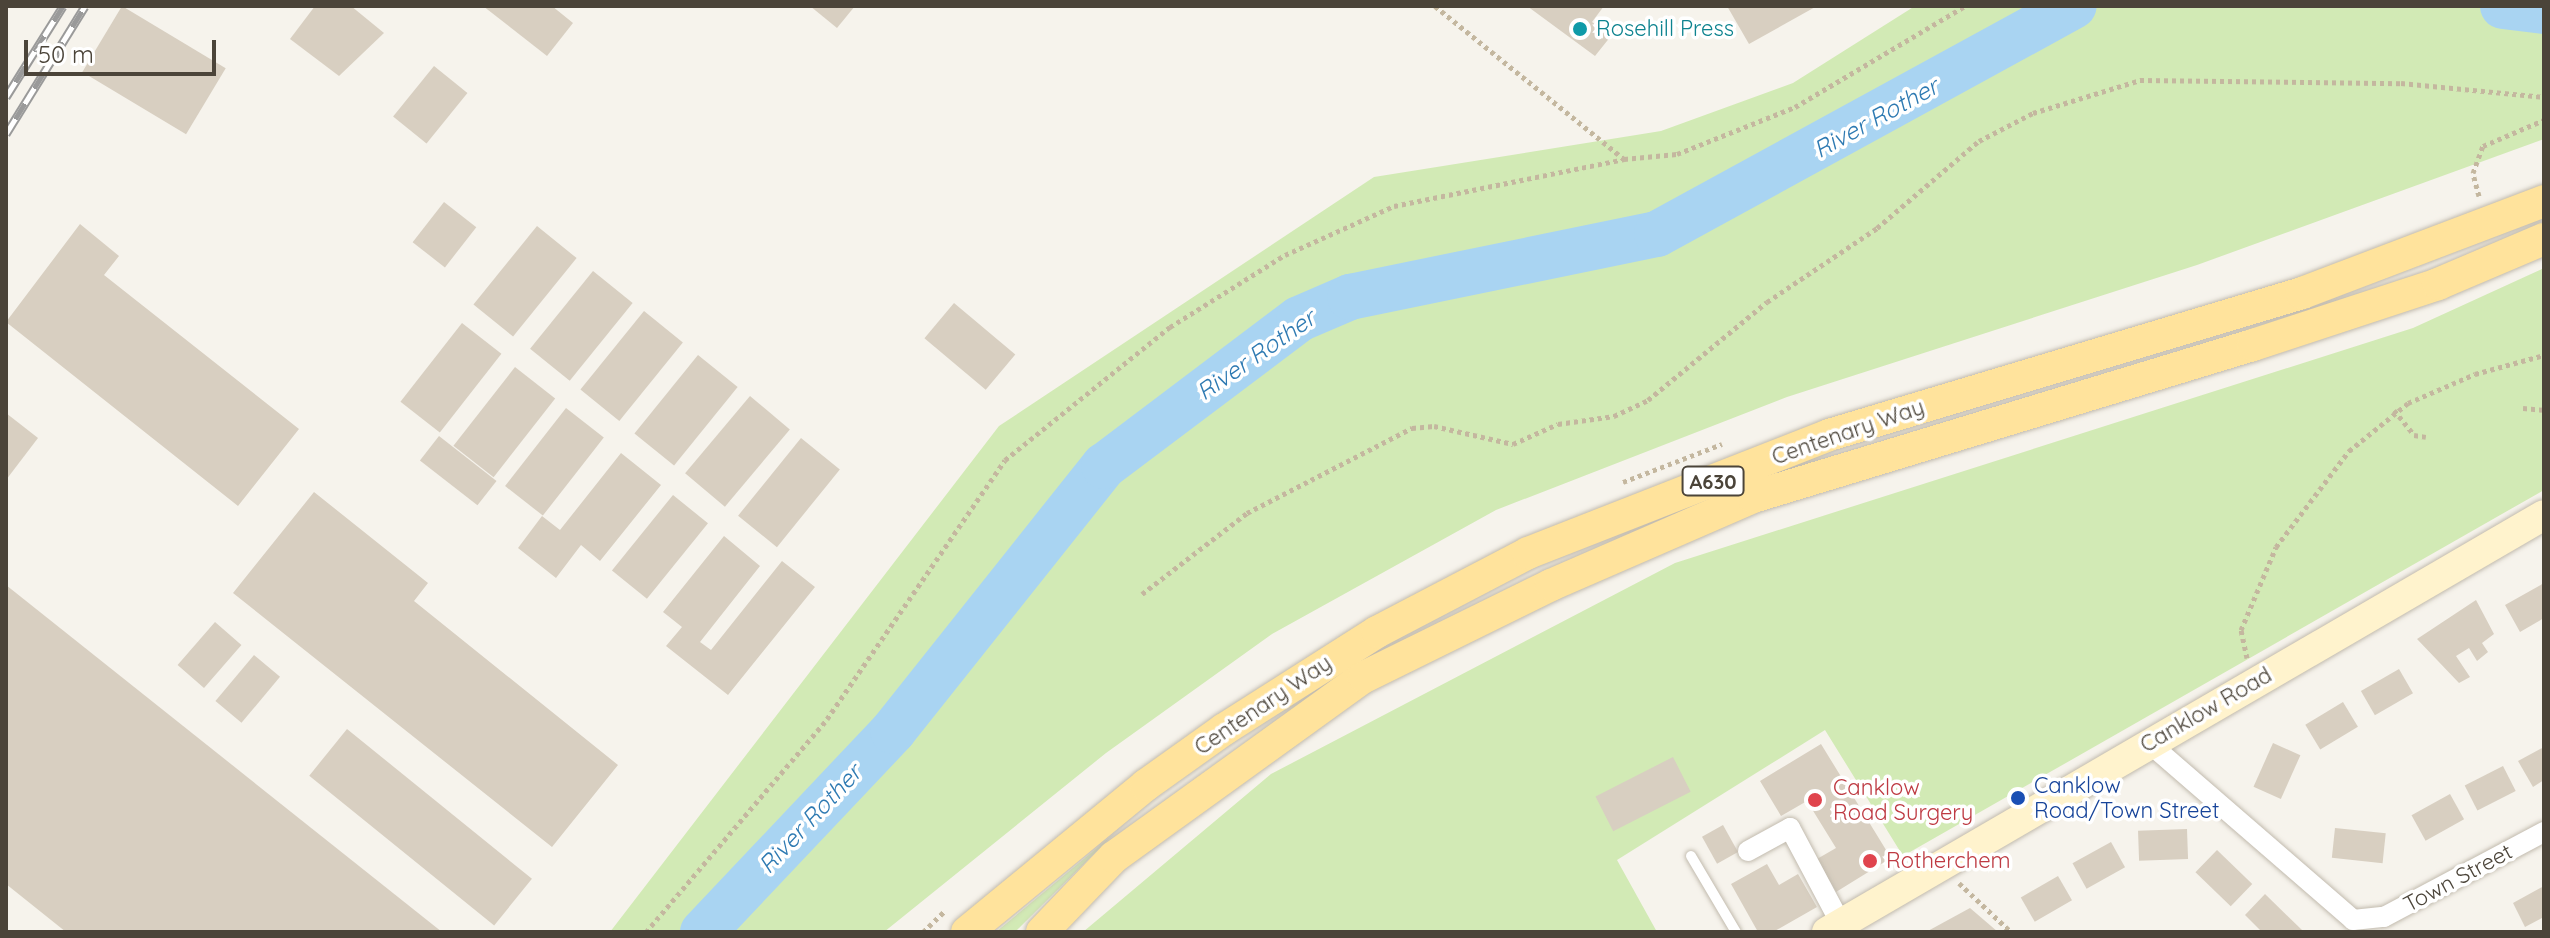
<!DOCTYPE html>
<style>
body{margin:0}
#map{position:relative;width:2550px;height:938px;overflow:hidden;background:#f6f3ec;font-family:Quicksand,sans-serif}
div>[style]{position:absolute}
.green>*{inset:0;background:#d2eab5}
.river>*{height:46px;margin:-23px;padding:0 23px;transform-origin:23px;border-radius:23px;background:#a9d4f2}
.building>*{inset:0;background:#d8cfc1;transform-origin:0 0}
.path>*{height:5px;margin-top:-2.5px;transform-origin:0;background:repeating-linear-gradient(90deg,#c4b79f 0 4px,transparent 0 8px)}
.roads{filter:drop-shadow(0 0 2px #c2bbae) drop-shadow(0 0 2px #c2bbae)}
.lane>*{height:10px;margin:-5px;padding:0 5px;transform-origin:5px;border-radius:5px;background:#fff}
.street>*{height:20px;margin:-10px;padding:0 10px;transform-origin:10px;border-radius:10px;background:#fff}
.secondary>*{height:30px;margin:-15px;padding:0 15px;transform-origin:15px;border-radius:15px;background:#fff3cd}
.primary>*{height:32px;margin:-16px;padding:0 16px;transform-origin:16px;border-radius:16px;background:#ffe39c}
.rail>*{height:9px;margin-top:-4.5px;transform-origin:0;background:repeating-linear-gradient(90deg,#fff 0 18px,#9a9a9a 0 36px);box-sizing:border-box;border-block:2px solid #9a9a9a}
.dots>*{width:22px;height:22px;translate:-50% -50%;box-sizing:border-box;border:4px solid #fff;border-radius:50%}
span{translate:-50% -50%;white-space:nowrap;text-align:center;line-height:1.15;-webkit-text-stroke:7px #fff;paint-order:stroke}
.shield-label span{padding:2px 6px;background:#fff;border:2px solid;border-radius:6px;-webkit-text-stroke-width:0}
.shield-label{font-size:20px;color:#4b4439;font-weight:700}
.culture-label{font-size:22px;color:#0d838f}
.left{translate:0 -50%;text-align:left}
.street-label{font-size:22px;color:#4b4439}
.transit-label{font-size:22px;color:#164399}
.health-label{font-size:22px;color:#be3a42}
.water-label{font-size:24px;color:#2e7ab2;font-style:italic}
.frame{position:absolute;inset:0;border:8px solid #4b4439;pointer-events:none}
.scale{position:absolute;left:24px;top:40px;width:192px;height:36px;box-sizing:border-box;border:4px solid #4b4439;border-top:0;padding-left:10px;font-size:24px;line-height:28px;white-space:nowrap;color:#4b4439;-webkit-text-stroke:6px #fff;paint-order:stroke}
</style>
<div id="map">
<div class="green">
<div style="clip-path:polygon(1915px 6px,2544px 6px,2544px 139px,2197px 265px,1787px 397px,1496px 510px,1272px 634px,1106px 753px,884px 932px,610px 932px,999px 426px,1374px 177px,1661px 131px,1793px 83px)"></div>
<div style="clip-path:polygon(2544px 268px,2544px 490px,1903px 856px,1825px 730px,1617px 860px,1657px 932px,1083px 932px,1271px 774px,1675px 563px,2413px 328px)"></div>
<div style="clip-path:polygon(1115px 833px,1015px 932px,996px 932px)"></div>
</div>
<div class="river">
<div style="left:2503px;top:6px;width:41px;rotate:7deg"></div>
<div style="left:703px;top:932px;width:277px;rotate:-46.6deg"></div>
<div style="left:893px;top:731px;width:339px;rotate:-51.5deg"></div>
<div style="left:1104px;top:466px;width:244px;rotate:-37deg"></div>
<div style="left:1299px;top:319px;width:56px;rotate:-23.3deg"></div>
<div style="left:1350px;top:297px;width:313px;rotate:-11.6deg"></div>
<div style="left:1657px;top:234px;width:475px;rotate:-28.7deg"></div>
</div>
<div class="building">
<div style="left:122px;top:6px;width:121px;height:77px;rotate:31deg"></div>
<div style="clip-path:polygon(315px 6px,351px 6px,384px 33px,339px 76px,290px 39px)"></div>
<div style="clip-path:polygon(483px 6px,552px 6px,573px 23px,547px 56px)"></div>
<div style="clip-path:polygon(810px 6px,855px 6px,837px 28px)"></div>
<div style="clip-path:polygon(1527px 6px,1604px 6px,1592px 22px,1611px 36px,1595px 56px)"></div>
<div style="clip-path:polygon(1727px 6px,1817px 6px,1749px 44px)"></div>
<div style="left:434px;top:66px;width:43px;height:65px;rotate:39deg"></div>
<div style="left:444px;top:202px;width:41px;height:51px;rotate:38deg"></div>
<div style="clip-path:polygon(80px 224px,119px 256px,104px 275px,299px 429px,238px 506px,6px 322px)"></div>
<div style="left:537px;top:226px;width:51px;height:101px;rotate:39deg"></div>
<div style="left:593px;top:271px;width:51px;height:100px;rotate:39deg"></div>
<div style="left:954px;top:303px;width:80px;height:46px;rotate:40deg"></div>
<div style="left:644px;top:311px;width:50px;height:101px;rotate:39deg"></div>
<div style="left:462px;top:323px;width:50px;height:100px;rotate:38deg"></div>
<div style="left:698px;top:355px;width:51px;height:101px;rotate:39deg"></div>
<div style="left:515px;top:367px;width:51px;height:100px;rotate:38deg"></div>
<div style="left:750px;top:396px;width:52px;height:101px;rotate:40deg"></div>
<div style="left:566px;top:408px;width:48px;height:99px;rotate:38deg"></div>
<div style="clip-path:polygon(6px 413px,38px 438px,6px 480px)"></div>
<div style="left:439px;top:436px;width:73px;height:31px;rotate:38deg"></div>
<div style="left:801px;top:438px;width:50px;height:100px;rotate:39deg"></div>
<div style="clip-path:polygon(621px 453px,661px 485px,600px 561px,581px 545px,556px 578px,518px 548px,542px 516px,560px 530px)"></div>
<div style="clip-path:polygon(314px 492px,428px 583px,414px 601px,618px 765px,552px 847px,233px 593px)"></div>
<div style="left:673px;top:495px;width:45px;height:97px;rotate:39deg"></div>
<div style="clip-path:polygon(724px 536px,760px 566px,700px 642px,711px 650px,782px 561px,815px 587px,728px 695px,666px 646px,682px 627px,663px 612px)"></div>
<div style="clip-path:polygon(2544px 583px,2544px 618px,2520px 632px,2505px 605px)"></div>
<div style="clip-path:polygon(6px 585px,442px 932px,66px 932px,6px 884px)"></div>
<div style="clip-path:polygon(2476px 600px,2494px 634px,2482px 643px,2488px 652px,2477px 661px,2469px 648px,2456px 656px,2470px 677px,2459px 683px,2417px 639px)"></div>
<div style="left:215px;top:622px;width:35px;height:57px;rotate:41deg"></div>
<div style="left:254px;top:655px;width:34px;height:60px;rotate:40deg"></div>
<div style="left:2399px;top:669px;width:28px;height:44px;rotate:60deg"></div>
<div style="left:2343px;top:702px;width:29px;height:44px;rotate:59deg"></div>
<div style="left:347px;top:729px;width:238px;height:60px;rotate:39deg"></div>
<div style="left:2273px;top:743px;width:30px;height:48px;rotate:24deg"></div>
<div style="clip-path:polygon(1821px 744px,1891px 858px,1836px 892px,1817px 859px,1836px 848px,1807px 801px,1781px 816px,1760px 781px)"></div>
<div style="clip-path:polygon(2544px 747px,2544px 780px,2533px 787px,2518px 761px)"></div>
<div style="left:1673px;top:757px;width:39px;height:87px;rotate:63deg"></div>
<div style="left:2503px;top:766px;width:28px;height:43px;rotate:63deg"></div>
<div style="left:2450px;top:794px;width:29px;height:44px;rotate:61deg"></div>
<div style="left:1723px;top:825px;width:31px;height:24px;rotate:61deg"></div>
<div style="left:2335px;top:828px;width:51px;height:30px;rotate:6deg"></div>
<div style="left:2187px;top:829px;width:30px;height:49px;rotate:88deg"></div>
<div style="left:2111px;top:842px;width:29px;height:44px;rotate:61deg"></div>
<div style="left:2217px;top:850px;width:49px;height:31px;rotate:44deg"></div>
<div style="clip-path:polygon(1767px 864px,1779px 885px,1798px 874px,1817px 907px,1773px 932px,1758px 932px,1731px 884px)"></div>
<div style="left:2058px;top:876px;width:28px;height:43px;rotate:60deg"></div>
<div style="clip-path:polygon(2544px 886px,2544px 917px,2525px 927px,2513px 903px)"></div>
<div style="clip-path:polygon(2265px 894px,2303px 931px,2301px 932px,2262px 932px,2245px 915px)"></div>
<div style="clip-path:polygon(1970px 908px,1998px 932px,1926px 932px)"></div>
</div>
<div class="path">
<div style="left:1435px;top:6px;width:242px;rotate:39deg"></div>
<div style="left:2479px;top:196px;width:24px;rotate:-105deg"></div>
<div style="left:2473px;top:173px;width:29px;rotate:-70deg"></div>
<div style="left:2483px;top:146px;width:66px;rotate:-23.1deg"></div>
<div style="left:2523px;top:408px;width:21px;rotate:5deg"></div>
<div style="left:2394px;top:410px;width:32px;rotate:51deg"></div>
<div style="left:2414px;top:435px;width:12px;rotate:9deg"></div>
<div style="left:1623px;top:482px;width:106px;rotate:-21deg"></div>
<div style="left:1142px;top:594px;width:133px;rotate:-37.6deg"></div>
<div style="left:1247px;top:513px;width:186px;rotate:-27.3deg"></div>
<div style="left:1412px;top:428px;width:22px;rotate:-5deg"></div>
<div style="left:1434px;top:426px;width:81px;rotate:12.8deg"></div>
<div style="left:1513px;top:444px;width:49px;rotate:-24deg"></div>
<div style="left:1558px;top:424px;width:57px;rotate:-8.1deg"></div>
<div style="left:1614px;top:416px;width:38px;rotate:-25deg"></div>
<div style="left:1648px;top:400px;width:154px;rotate:-39.5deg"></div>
<div style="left:1767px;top:302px;width:133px;rotate:-33.9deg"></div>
<div style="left:1877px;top:228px;width:134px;rotate:-40.5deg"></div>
<div style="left:1979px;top:141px;width:61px;rotate:-27.4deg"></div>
<div style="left:2033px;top:113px;width:112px;rotate:-17.1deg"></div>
<div style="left:2140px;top:80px;width:261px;rotate:0.7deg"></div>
<div style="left:2401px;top:83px;width:144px;rotate:5.6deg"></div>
<div style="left:2247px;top:658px;width:29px;rotate:-102deg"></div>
<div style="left:2241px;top:630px;width:90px;rotate:-67.1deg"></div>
<div style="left:2276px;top:547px;width:121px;rotate:-52.8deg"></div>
<div style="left:2349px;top:451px;width:76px;rotate:-39.1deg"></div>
<div style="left:2408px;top:403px;width:73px;rotate:-23.4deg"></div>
<div style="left:2475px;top:374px;width:72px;rotate:-15.4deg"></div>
<div style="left:1959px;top:883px;width:71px;rotate:43.3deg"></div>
<div style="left:646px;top:932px;width:280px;rotate:-49.6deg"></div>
<div style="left:827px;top:719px;width:314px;rotate:-55.5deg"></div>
<div style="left:1005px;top:460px;width:212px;rotate:-38.9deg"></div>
<div style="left:1170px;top:327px;width:136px;rotate:-32.1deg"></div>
<div style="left:1285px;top:255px;width:120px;rotate:-24.2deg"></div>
<div style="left:1394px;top:206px;width:235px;rotate:-11.5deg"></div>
<div style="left:1624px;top:159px;width:53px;rotate:-5.4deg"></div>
<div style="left:1677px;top:154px;width:127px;rotate:-21.7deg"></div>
<div style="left:1795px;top:107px;width:198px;rotate:-30.7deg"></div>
<div style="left:923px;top:932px;width:30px;rotate:-44deg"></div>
</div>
<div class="roads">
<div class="lane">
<div style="left:1691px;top:856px;width:88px;rotate:59.4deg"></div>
</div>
<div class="street">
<div style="left:2149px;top:743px;width:270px;rotate:40.9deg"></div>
<div style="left:2353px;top:920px;width:31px;rotate:-6deg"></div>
<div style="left:2384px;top:917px;width:181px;rotate:-28deg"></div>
<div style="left:1748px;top:851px;width:48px;rotate:-28.7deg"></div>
<div style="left:1790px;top:828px;width:109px;rotate:62deg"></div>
</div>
<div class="secondary">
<div style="left:1827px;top:932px;width:829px;rotate:-30.18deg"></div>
</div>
<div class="primary">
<div style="left:967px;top:932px;width:232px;rotate:-39.4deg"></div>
<div style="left:1146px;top:785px;width:95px;rotate:-35.5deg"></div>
<div style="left:1223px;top:730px;width:183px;rotate:-32.5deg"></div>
<div style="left:1377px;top:632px;width:170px;rotate:-27.6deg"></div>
<div style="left:1528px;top:553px;width:323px;rotate:-21.4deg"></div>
<div style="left:1829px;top:435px;width:494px;rotate:-16.7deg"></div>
<div style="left:2302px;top:293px;width:259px;rotate:-20.8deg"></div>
<div style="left:1042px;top:932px;width:104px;rotate:-46.2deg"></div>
<div style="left:1114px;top:857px;width:308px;rotate:-35.8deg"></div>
<div style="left:1364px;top:677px;width:208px;rotate:-26.2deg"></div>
<div style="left:1551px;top:585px;width:220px;rotate:-23.5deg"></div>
<div style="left:1753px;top:497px;width:523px;rotate:-16.91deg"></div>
<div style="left:2253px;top:345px;width:195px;rotate:-18.2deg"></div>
<div style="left:2438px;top:284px;width:115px;rotate:-23deg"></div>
</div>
</div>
<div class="rail">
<div style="left:6px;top:97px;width:107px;rotate:-57.9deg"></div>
<div style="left:6px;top:134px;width:150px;rotate:-58.3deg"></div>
</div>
<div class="dots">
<div style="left:1580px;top:29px;background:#0f9aa8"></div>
<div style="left:2018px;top:798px;background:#1a4fb4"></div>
<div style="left:1815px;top:800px;background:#e0444e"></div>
<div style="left:1870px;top:861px;background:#e0444e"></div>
</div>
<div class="shield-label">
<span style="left:1713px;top:481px">A630</span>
</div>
<div class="culture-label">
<span class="left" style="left:1596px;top:29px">Rosehill Press</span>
</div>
<div class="street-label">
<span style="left:1848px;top:432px;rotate:-19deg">Centenary Way</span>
<span style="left:1263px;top:705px;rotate:-34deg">Centenary Way</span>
<span style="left:2206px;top:710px;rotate:-30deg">Canklow Road</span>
<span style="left:2458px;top:878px;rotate:-28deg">Town Street</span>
</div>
<div class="transit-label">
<span class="left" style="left:2034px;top:798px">Canklow<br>Road/Town Street</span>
</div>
<div class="health-label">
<span class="left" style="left:1833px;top:800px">Canklow<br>Road Surgery</span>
<span class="left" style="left:1886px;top:861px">Rotherchem</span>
</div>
<div class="water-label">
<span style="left:1876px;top:118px;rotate:-29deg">River Rother</span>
<span style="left:1256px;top:355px;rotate:-35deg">River Rother</span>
<span style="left:810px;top:819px;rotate:-47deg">River Rother</span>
</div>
<div class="frame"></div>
<div class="scale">50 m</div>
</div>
